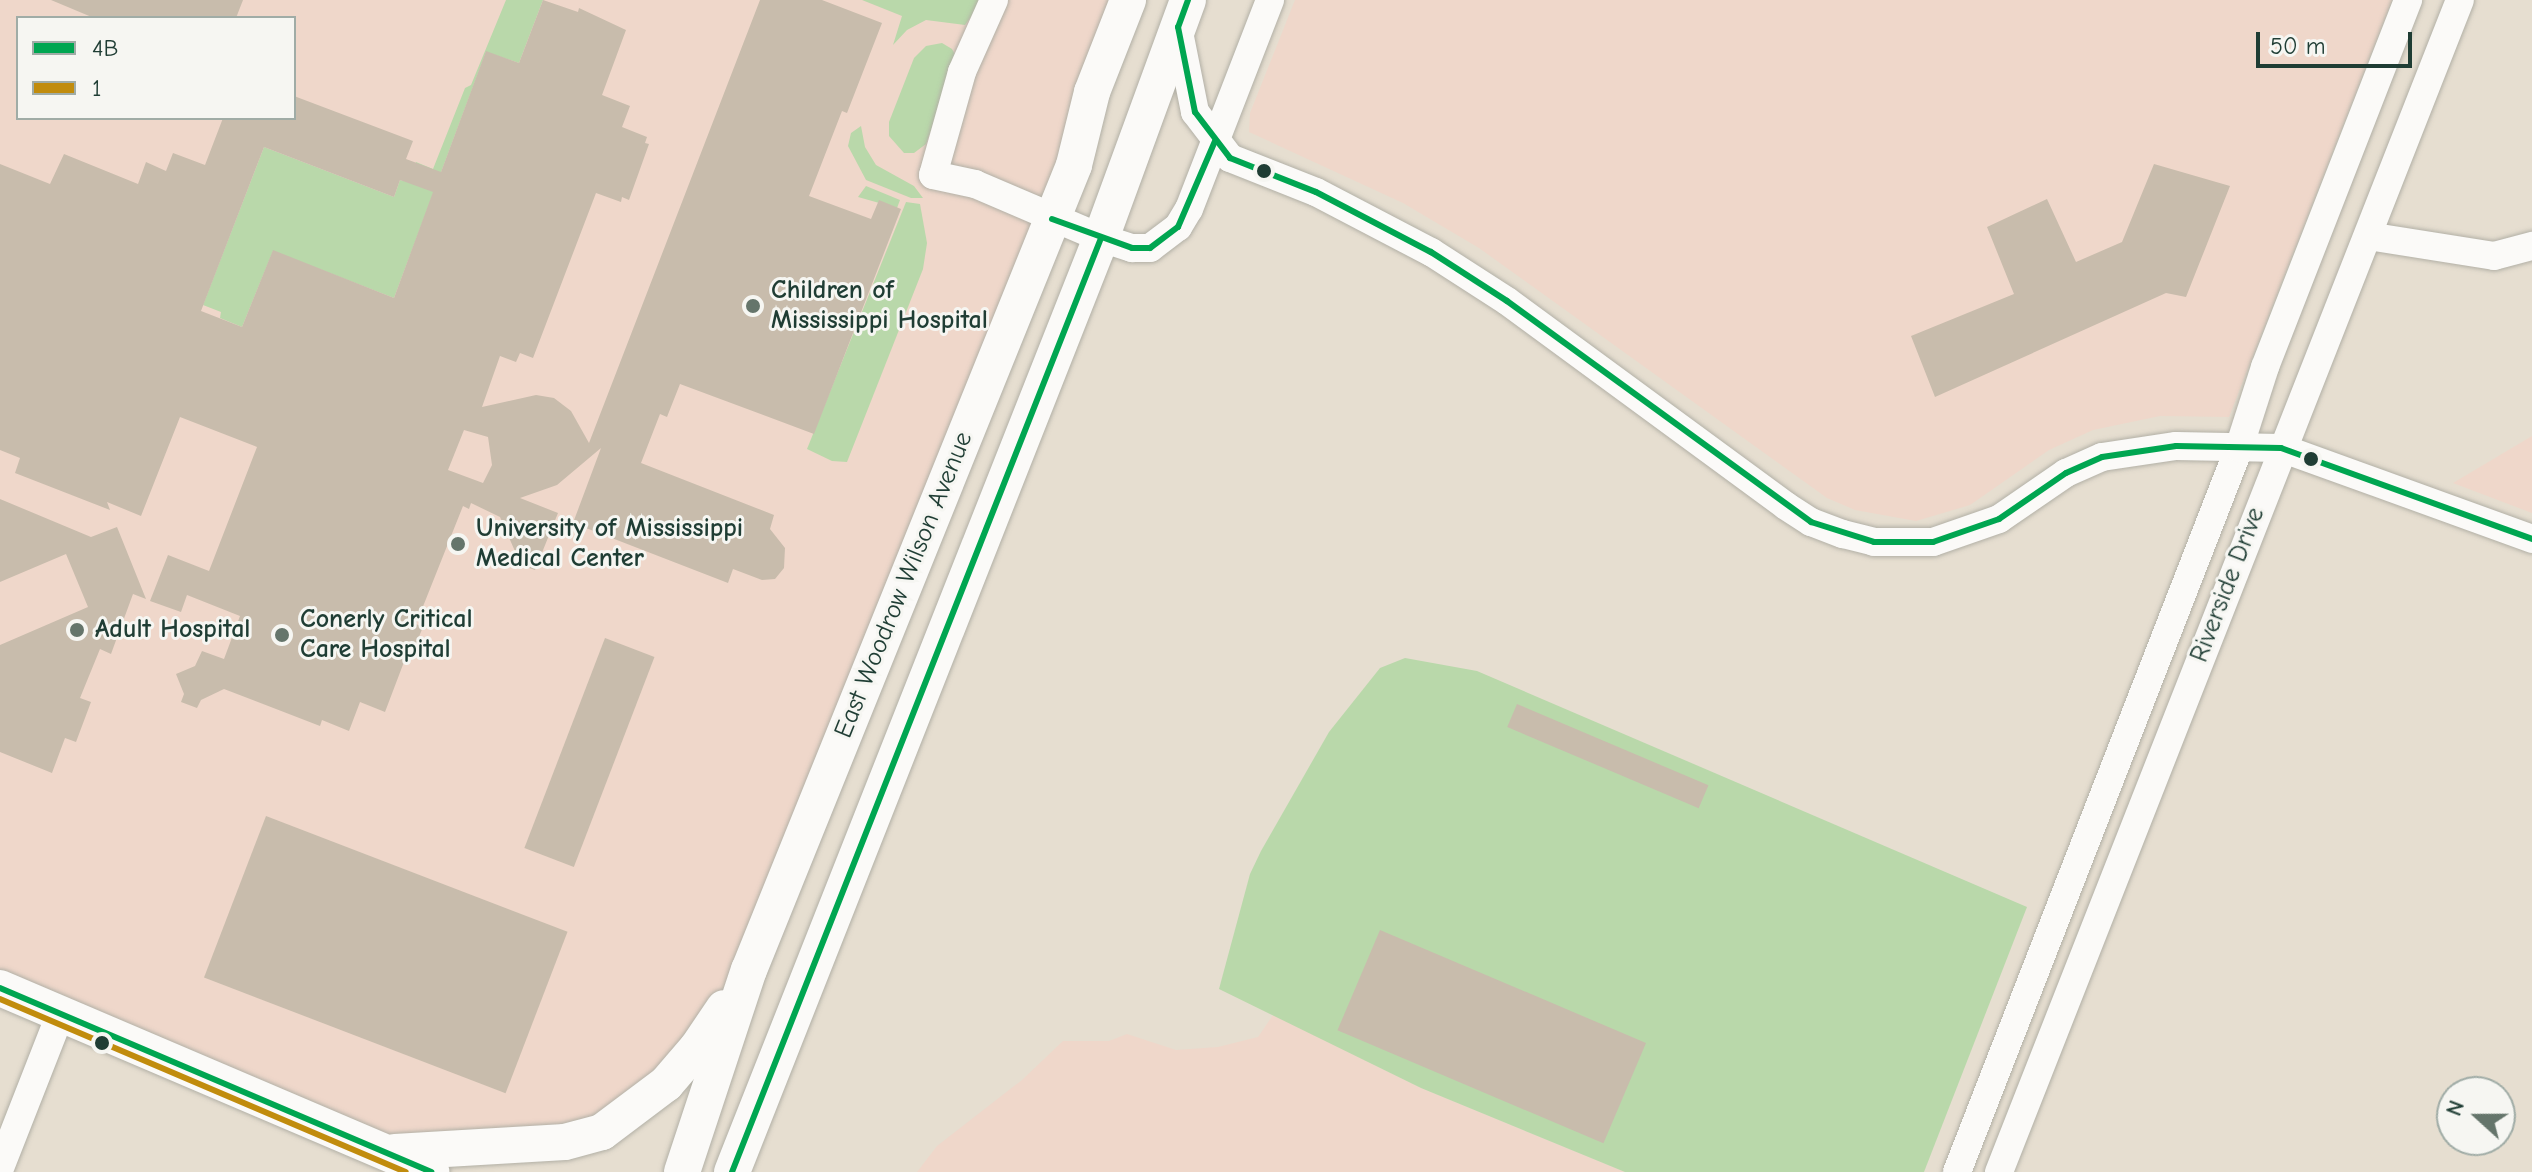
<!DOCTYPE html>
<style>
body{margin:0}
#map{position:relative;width:2532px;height:1172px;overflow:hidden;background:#e6ded0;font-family:"Comic Neue",sans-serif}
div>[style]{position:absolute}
.built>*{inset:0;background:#efd7ca}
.green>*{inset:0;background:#b9d8aa}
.building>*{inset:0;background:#c8bcac;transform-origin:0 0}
.roads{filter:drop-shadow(0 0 2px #b2b0a6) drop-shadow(0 0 2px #b2b0a6)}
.minor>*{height:28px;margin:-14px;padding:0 14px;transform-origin:14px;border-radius:14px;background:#fbfaf8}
.major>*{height:36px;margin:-18px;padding:0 18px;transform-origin:18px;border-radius:18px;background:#fbfaf8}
.bus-1>*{height:6px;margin:-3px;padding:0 3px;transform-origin:3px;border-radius:3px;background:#00a651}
.bus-2>*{height:6px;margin:-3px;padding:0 3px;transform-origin:3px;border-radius:3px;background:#c18c0d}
.dots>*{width:22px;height:22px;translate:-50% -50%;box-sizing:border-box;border:4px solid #f6f6f2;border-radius:50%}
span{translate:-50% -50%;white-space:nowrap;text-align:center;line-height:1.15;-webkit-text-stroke:6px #f6f6f2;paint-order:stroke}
.poi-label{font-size:26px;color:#1f3d34;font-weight:700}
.left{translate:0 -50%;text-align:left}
.street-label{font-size:26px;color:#1f3d34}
.legend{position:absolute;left:16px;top:16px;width:280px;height:104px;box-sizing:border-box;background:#f6f6f2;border:2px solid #a0aca6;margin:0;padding:10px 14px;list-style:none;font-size:24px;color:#1f3d34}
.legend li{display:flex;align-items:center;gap:16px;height:40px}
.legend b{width:40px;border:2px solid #a0aca6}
.north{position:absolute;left:2436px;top:1076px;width:80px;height:80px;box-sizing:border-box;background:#f6f6f2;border:2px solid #a0aca6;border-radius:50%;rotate:291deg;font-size:22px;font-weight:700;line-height:32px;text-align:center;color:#1f3d34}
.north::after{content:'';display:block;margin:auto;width:28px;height:36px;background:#65756b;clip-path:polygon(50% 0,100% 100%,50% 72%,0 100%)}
.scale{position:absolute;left:2256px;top:32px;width:156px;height:36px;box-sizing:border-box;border:4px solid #1f3d34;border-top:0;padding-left:10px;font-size:24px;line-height:28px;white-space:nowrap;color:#1f3d34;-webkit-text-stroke:6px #f6f6f2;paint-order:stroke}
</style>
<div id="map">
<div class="built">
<div style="clip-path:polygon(evenodd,0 0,1130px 0,749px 970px,602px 1132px,380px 1153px,0 1001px,0 0,18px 18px,294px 18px,294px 118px,18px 118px,18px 18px)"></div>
<div style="clip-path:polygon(1295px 0,2392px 0,2229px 417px,2160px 416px,2093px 430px,2049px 450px,1970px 505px,1916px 521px,1855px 510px,1827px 498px,1479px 248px,1403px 203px,1249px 132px,1250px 113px)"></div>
<div style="clip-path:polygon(2532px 436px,2532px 513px,2453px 483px)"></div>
<div style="clip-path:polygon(1273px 1015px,1421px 1088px,1625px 1172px,917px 1172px,937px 1146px,1022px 1080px,1063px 1041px,1109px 1041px,1127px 1034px,1176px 1050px,1218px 1047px,1258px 1037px)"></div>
</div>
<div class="green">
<div style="clip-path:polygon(506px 0,543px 0,519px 63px,486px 52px,394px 298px,273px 251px,242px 327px,220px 318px,221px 312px,203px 305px,264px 147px,394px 197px,400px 180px,408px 182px,416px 162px,433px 169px,465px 88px,471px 85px)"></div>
<div style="clip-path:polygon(862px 0,983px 0,965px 25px,926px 20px,907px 30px,893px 45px,902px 16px)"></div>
<div style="clip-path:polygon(942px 43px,952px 49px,957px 58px,926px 144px,914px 153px,904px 153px,889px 136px,889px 122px,914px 58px,926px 46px)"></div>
<div style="clip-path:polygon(861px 126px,865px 147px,876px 165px,914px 186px,923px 198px,911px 198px,866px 180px,848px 146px,851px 133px)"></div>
<div style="clip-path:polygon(866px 186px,900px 200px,897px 208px,858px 197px)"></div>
<div style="clip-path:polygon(906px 202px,920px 204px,927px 243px,923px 269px,847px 462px,832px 461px,807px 449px)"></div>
<div style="clip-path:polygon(1405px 658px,1477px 671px,2027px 907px,1924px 1172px,1625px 1172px,1421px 1088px,1219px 989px,1250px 874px,1261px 851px,1329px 732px,1380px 668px)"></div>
</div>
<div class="building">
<div style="clip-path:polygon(51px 0,243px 0,236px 18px,94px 18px)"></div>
<div style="clip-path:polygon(evenodd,543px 0,578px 12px,579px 8px,626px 30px,602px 95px,630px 106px,622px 127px,647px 137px,645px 143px,649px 144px,629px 200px,622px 197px,621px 202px,596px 193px,533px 358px,520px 353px,516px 362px,500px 356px,482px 407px,536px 395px,554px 398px,571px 411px,589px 443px,760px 0,822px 0,882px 23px,847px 113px,842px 111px,809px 196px,871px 219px,879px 200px,901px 209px,814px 434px,680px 384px,667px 417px,660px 414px,641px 463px,774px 515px,770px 529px,785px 548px,784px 568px,775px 579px,762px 580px,733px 569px,728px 583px,573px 523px,601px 448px,557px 485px,520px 498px,558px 513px,535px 570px,521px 565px,500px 517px,471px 503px,469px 509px,463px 506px,416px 624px,423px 627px,411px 656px,407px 654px,385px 712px,360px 702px,349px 731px,322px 720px,320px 726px,224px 689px,201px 700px,197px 708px,181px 702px,184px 694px,176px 674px,195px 666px,202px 651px,224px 659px,240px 616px,187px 595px,181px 612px,150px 601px,168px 555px,209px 571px,257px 447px,180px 417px,141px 516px,107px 502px,110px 510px,15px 473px,20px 458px,0 450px,0 164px,50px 184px,64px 154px,138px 184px,146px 162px,166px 171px,173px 153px,205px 165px,223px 118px,294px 118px,294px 96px,413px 141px,406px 159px,441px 172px,486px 51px,519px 63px,543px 0,264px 147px,394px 197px,400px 180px,433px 192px,394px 298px,273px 250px,242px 327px,201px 311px,264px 147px,543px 0,464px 430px,488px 437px,492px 465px,483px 483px,448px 470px,464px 430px)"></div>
<div style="clip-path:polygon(2154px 164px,2230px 186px,2186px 297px,2166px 293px,1935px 397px,1911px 336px,2014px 294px,1987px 227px,2047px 199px,2076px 262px,2122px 242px)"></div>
<div style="clip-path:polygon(0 499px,91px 537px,117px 527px,146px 599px,133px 594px,111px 654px,100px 649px,80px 698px,91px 702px,76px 742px,65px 738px,52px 773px,0 752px,0 645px,88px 607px,66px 554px,0 582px)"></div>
<div style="left:605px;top:638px;width:53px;height:225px;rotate:21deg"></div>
<div style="left:1517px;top:704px;width:208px;height:25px;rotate:23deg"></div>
<div style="left:266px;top:816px;width:323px;height:173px;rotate:21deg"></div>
<div style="left:1380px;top:930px;width:289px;height:109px;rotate:23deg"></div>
</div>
<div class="roads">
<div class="minor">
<div style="left:994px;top:0;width:79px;rotate:114deg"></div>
<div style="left:962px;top:72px;width:107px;rotate:105.7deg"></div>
<div style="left:933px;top:175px;width:43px;rotate:12.1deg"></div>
<div style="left:975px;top:184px;width:137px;rotate:23.2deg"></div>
<div style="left:1101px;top:238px;width:33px;rotate:18deg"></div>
<div style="left:1132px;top:248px;width:18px"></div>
<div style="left:1150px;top:248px;width:35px;rotate:-37deg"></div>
<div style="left:1178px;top:227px;width:21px;rotate:-59deg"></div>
<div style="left:1189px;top:209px;width:224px;rotate:-68.8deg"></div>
<div style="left:1178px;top:27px;width:87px;rotate:78.7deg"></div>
<div style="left:1195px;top:112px;width:58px;rotate:52.7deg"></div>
<div style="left:1230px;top:158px;width:92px;rotate:21.6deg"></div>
<div style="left:1316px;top:192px;width:130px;rotate:27.6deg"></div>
<div style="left:1431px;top:252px;width:90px;rotate:32.8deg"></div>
<div style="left:1507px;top:301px;width:346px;rotate:36.3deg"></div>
<div style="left:1786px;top:506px;width:30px;rotate:33deg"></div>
<div style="left:1811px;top:522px;width:34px;rotate:21deg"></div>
<div style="left:1843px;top:534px;width:32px;rotate:14deg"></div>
<div style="left:1874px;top:542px;width:59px"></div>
<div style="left:1933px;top:542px;width:70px;rotate:-19.2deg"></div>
<div style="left:1999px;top:519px;width:81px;rotate:-34.5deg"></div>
<div style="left:2066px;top:473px;width:39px;rotate:-24deg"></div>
<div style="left:2102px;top:457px;width:75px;rotate:-8.5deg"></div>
<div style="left:2176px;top:446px;width:105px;rotate:1.1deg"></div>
<div style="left:2281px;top:448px;width:267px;rotate:19.9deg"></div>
<div style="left:2368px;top:236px;width:128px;rotate:9deg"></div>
<div style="left:2494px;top:256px;width:39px;rotate:-15deg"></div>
<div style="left:0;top:1168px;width:168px;rotate:-68.6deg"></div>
<div style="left:1957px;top:1172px;width:777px;rotate:-68.72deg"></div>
<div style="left:2239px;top:448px;width:85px;rotate:-72.2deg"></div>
<div style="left:2265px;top:367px;width:394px;rotate:-68.7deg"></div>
<div style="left:1999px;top:1172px;width:1259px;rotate:-68.53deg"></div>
</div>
<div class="major">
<div style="left:0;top:988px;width:469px;rotate:23.1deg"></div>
<div style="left:395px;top:1152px;width:170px;rotate:-3.4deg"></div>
<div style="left:565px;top:1142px;width:38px;rotate:-15deg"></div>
<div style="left:602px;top:1132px;width:80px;rotate:-36.9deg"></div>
<div style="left:666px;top:1084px;width:48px;rotate:-49.3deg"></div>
<div style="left:697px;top:1048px;width:48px;rotate:-56deg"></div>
<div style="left:682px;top:1172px;width:213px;rotate:-71.7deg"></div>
<div style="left:749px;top:970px;width:868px;rotate:-68.01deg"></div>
<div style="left:1074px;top:165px;width:75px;rotate:-76.1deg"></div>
<div style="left:1092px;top:92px;width:99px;rotate:-68.6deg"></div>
<div style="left:732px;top:1172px;width:1004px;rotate:-68.44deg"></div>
<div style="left:1101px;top:238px;width:253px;rotate:-69.9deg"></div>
</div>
</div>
<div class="bus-1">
<div style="left:1188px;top:0;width:29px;rotate:110deg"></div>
<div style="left:1178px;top:27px;width:87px;rotate:78.7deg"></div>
<div style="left:1195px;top:112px;width:58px;rotate:52.7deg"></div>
<div style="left:1230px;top:158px;width:92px;rotate:21.6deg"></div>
<div style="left:1316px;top:192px;width:130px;rotate:27.6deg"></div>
<div style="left:1431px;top:252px;width:90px;rotate:32.8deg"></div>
<div style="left:1507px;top:301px;width:376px;rotate:36deg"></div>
<div style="left:1811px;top:522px;width:66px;rotate:17.6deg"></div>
<div style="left:1874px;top:542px;width:59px"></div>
<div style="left:1933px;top:542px;width:70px;rotate:-19.2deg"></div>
<div style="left:1999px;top:519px;width:81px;rotate:-34.5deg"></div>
<div style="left:2066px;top:473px;width:39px;rotate:-24deg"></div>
<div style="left:2102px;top:457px;width:75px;rotate:-8.5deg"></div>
<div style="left:2176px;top:446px;width:105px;rotate:1.1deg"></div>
<div style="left:2281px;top:448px;width:267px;rotate:19.9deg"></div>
<div style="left:1052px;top:219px;width:85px;rotate:19.9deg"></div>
<div style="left:1132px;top:248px;width:18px"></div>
<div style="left:1150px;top:248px;width:35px;rotate:-37deg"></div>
<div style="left:1178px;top:227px;width:94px;rotate:-66.7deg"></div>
<div style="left:0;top:988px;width:469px;rotate:23.1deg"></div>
<div style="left:732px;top:1172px;width:1004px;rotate:-68.44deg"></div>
</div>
<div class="bus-2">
<div style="left:0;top:999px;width:441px;rotate:23.1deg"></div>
</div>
<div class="dots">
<div style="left:1264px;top:171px;background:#1f3d34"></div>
<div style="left:753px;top:306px;background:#65756b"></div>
<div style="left:2311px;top:459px;background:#1f3d34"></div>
<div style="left:458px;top:544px;background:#65756b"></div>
<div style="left:77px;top:630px;background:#65756b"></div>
<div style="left:282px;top:635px;background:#65756b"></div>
<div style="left:102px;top:1043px;background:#1f3d34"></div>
</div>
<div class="poi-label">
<span class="left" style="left:771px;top:306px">Children of<br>Mississippi Hospital</span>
<span class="left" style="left:476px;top:544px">University of Mississippi<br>Medical Center</span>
<span class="left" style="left:300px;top:635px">Conerly Critical<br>Care Hospital</span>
<span class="left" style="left:95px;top:630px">Adult Hospital</span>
</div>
<div class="street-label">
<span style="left:904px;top:585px;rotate:-68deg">East Woodrow Wilson Avenue</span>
<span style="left:2228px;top:585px;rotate:-69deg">Riverside Drive</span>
</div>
<ul class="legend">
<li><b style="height:10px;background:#00a651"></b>4B</li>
<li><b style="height:10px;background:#c18c0d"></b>1</li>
</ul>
<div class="north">N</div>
<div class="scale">50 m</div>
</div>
